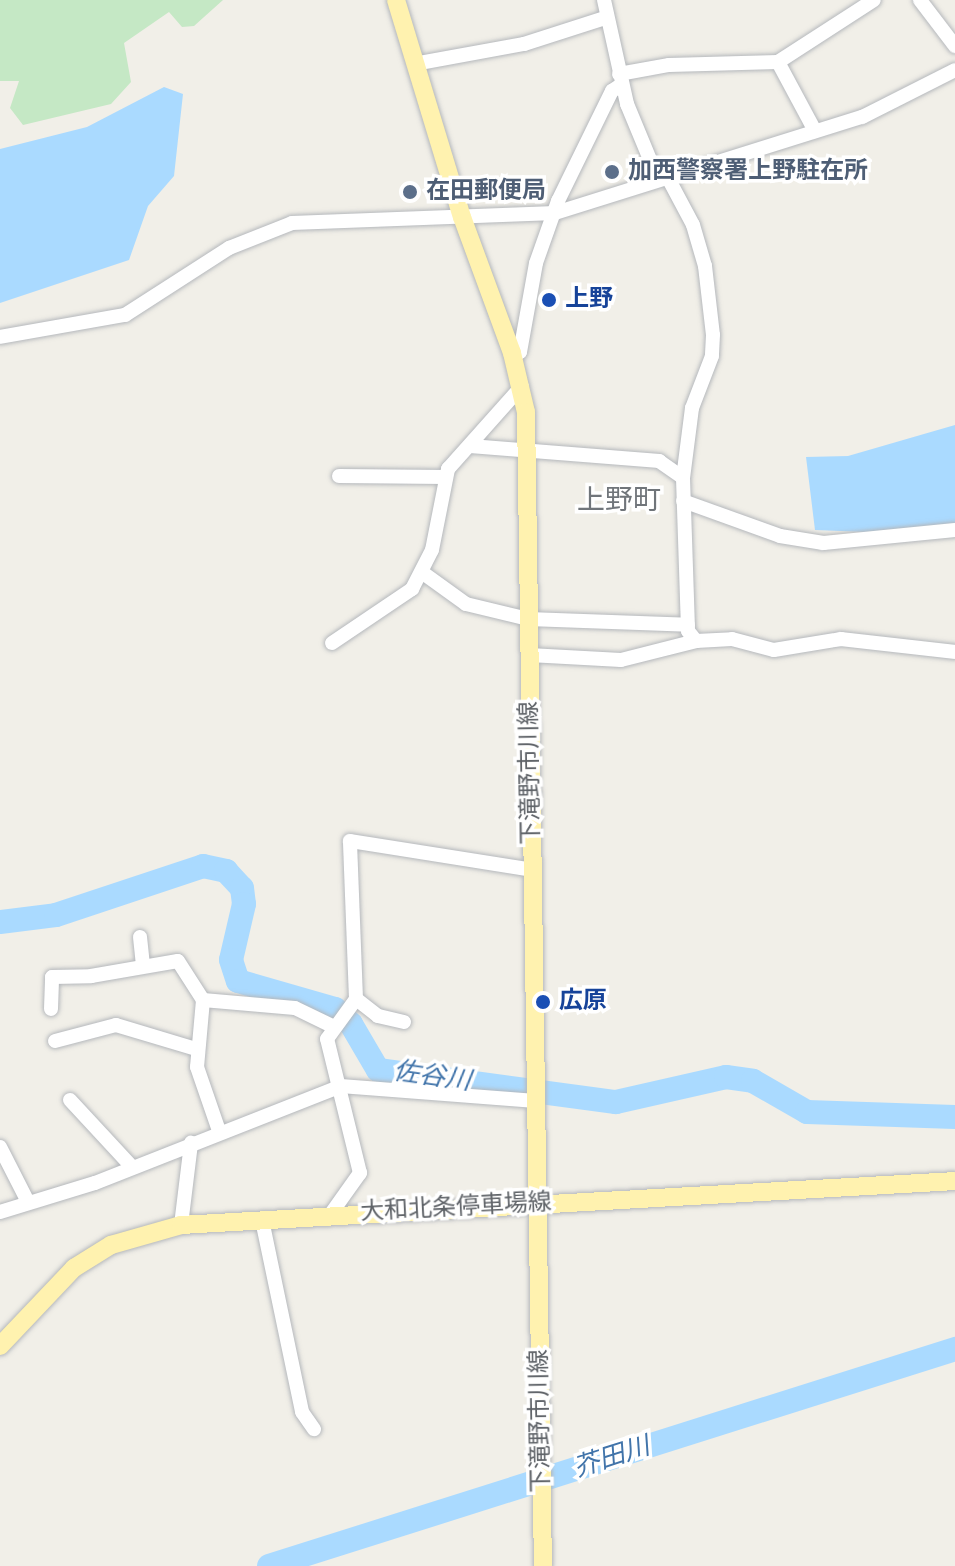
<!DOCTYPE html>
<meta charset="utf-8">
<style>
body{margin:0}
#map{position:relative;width:955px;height:1566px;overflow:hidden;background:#f1efe8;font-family:"Alegreya Sans","Noto Sans JP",sans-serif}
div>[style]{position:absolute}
.green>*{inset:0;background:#c5e8c5}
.water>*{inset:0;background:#aadaff}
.river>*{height:24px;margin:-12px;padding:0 12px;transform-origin:12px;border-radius:12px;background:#aadaff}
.roads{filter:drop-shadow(0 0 2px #b5b8bc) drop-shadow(0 0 2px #b5b8bc)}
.minor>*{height:14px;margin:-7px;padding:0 7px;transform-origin:7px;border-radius:7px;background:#fff}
.major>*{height:18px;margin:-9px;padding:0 9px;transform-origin:9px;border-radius:9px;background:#fff2af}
.dots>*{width:22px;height:22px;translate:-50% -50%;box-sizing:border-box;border:4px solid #fff;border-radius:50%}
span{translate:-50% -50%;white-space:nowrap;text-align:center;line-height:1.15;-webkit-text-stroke:7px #fff;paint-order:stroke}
.service-label{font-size:24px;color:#4e5e75;font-weight:700}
.left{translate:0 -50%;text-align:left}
.transit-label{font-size:24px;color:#164399;font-weight:700}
.street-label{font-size:24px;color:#5f6368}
.water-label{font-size:26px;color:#4174aa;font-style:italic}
.quarter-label{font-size:28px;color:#70757a}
</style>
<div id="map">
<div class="green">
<div style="clip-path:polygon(0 0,223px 0,194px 26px,182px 27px,169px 12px,124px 43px,131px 82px,111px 104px,23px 125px,10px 108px,19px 81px,0 81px)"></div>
</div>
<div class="water">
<div style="clip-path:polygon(164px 87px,183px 94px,174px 176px,148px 206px,129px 260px,0 303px,0 149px,87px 127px)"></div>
<div style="clip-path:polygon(955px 425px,955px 524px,892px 533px,815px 530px,806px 457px,848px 456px)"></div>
</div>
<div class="river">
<div style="left:0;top:922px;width:56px;rotate:-7.1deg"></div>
<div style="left:56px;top:915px;width:155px;rotate:-18.4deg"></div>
<div style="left:203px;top:866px;width:24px;rotate:12deg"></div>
<div style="left:226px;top:871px;width:23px;rotate:47deg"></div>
<div style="left:242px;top:888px;width:16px;rotate:83deg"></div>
<div style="left:244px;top:904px;width:57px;rotate:103.1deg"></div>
<div style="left:231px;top:960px;width:22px;rotate:72deg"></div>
<div style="left:238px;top:981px;width:101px;rotate:16.1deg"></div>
<div style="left:335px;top:1009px;width:22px;rotate:43deg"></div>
<div style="left:351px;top:1024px;width:53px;rotate:59.6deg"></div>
<div style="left:378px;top:1070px;width:240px;rotate:7.7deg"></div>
<div style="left:616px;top:1102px;width:113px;rotate:-12.8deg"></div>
<div style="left:726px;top:1077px;width:27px;rotate:8deg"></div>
<div style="left:753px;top:1081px;width:62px;rotate:29.9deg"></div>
<div style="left:807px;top:1112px;width:148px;rotate:1.9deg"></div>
<div style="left:269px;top:1566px;width:720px;rotate:-17.55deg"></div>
</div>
<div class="roads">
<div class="minor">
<div style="left:604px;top:0;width:107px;rotate:77.5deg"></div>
<div style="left:627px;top:104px;width:81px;rotate:67.5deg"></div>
<div style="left:920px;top:0;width:58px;rotate:52.7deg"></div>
<div style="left:778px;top:62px;width:78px;rotate:61.8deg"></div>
<div style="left:414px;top:64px;width:112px;rotate:-10.3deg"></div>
<div style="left:524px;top:44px;width:85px;rotate:-17.8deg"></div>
<div style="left:619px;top:74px;width:51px;rotate:-10.2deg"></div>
<div style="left:669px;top:65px;width:109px;rotate:-1.6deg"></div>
<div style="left:778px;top:62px;width:114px;rotate:-32.9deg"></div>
<div style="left:667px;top:176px;width:55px;rotate:62deg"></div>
<div style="left:693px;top:225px;width:43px;rotate:73.7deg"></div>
<div style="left:705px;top:266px;width:69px;rotate:83.4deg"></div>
<div style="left:713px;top:335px;width:21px;rotate:93deg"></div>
<div style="left:712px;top:356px;width:56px;rotate:111deg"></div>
<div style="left:692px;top:408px;width:71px;rotate:97.3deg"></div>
<div style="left:683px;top:478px;width:153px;rotate:88.1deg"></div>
<div style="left:688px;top:631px;width:13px;rotate:51deg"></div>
<div style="left:0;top:337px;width:127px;rotate:-10deg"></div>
<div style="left:125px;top:315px;width:124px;rotate:-32.8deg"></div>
<div style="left:229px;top:248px;width:68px;rotate:-21.6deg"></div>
<div style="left:292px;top:223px;width:263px;rotate:-2.2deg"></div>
<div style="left:555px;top:213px;width:322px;rotate:-17.4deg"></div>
<div style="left:862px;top:117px;width:104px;rotate:-26.8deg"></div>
<div style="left:512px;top:353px;width:8px;rotate:-7deg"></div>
<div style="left:520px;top:352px;width:90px;rotate:-79.8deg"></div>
<div style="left:536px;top:263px;width:66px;rotate:-70.5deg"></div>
<div style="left:558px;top:201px;width:123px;rotate:-63.9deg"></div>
<div style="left:612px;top:91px;width:12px;rotate:-35deg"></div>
<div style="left:470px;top:446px;width:190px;rotate:4.5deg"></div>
<div style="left:659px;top:461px;width:29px;rotate:35deg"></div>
<div style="left:339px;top:476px;width:107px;rotate:0.5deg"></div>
<div style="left:683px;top:501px;width:103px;rotate:19.8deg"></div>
<div style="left:780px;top:536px;width:44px;rotate:9.2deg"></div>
<div style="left:823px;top:543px;width:133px;rotate:-5.6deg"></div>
<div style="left:423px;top:573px;width:53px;rotate:35.8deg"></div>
<div style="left:466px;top:604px;width:64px;rotate:13.6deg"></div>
<div style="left:528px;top:619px;width:160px;rotate:2.1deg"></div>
<div style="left:332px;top:643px;width:97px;rotate:-34deg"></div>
<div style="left:412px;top:589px;width:44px;rotate:-62.9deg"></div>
<div style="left:432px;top:550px;width:83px;rotate:-78.8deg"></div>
<div style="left:448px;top:469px;width:111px;rotate:-48.3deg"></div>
<div style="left:529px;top:655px;width:92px;rotate:3.1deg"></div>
<div style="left:621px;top:660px;width:77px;rotate:-14.2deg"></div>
<div style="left:696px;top:641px;width:36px;rotate:-3deg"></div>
<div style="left:732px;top:639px;width:43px;rotate:14.7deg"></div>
<div style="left:774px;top:650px;width:68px;rotate:-9.3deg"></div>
<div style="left:841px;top:639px;width:115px;rotate:6.5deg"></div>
<div style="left:140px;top:937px;width:29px;rotate:84deg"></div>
<div style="left:203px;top:1000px;width:67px;rotate:95.1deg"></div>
<div style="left:197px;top:1067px;width:68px;rotate:71deg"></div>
<div style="left:51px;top:1009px;width:32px;rotate:-88deg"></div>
<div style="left:52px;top:977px;width:39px;rotate:-1deg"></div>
<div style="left:91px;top:976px;width:88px;rotate:-9.8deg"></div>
<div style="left:178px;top:961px;width:46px;rotate:57.3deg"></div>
<div style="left:203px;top:1000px;width:92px;rotate:5deg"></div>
<div style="left:295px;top:1008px;width:41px;rotate:25.9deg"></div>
<div style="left:404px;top:1022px;width:27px;rotate:-167deg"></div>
<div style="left:378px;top:1016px;width:28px;rotate:-142deg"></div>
<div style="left:356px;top:999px;width:158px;rotate:-92.2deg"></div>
<div style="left:350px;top:841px;width:185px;rotate:9deg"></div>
<div style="left:55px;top:1041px;width:63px;rotate:-14.7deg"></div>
<div style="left:116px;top:1025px;width:84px;rotate:16.7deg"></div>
<div style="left:70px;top:1100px;width:91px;rotate:47.2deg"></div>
<div style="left:0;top:1147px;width:59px;rotate:63deg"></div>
<div style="left:0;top:1212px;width:99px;rotate:-17deg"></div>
<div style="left:95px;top:1183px;width:264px;rotate:-21.5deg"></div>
<div style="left:341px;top:1086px;width:195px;rotate:4.4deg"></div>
<div style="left:330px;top:1215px;width:52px;rotate:-54.5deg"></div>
<div style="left:360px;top:1173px;width:138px;rotate:-103.8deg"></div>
<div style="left:327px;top:1039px;width:49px;rotate:-54.1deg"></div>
<div style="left:262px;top:1220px;width:196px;rotate:78.2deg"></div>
<div style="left:302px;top:1412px;width:21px;rotate:55deg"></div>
<div style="left:181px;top:1225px;width:83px;rotate:-83deg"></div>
</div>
<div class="major">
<div style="left:396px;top:0;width:227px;rotate:73.1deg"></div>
<div style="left:462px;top:217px;width:145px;rotate:69.8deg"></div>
<div style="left:512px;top:353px;width:61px;rotate:76.7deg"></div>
<div style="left:526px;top:412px;width:1154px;rotate:89.16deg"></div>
<div style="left:0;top:1346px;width:108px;rotate:-46.5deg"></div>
<div style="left:74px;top:1268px;width:44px;rotate:-31.9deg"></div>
<div style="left:111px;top:1245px;width:73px;rotate:-15.9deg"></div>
<div style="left:181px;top:1225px;width:775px;rotate:-3.25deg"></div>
</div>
</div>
<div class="dots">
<div style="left:612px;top:172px;background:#5c6f8a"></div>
<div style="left:410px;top:192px;background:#5c6f8a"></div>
<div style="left:549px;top:300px;background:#1a4fb4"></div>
<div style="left:543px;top:1002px;background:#1a4fb4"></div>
</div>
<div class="service-label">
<span class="left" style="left:628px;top:172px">加西警察署上野駐在所</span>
<span class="left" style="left:426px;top:192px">在田郵便局</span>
</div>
<div class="transit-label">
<span class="left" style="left:565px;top:300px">上野</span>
<span class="left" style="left:559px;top:1002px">広原</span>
</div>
<div class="street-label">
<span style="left:531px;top:773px;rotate:-91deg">下滝野市川線</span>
<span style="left:456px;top:1208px;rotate:-3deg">大和北条停車場線</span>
<span style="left:541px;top:1421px;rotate:-91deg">下滝野市川線</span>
</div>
<div class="water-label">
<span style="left:432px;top:1077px;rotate:8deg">佐谷川</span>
<span style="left:612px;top:1458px;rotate:-18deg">芥田川</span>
</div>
<div class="quarter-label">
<span style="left:619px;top:501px">上野町</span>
</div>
</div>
